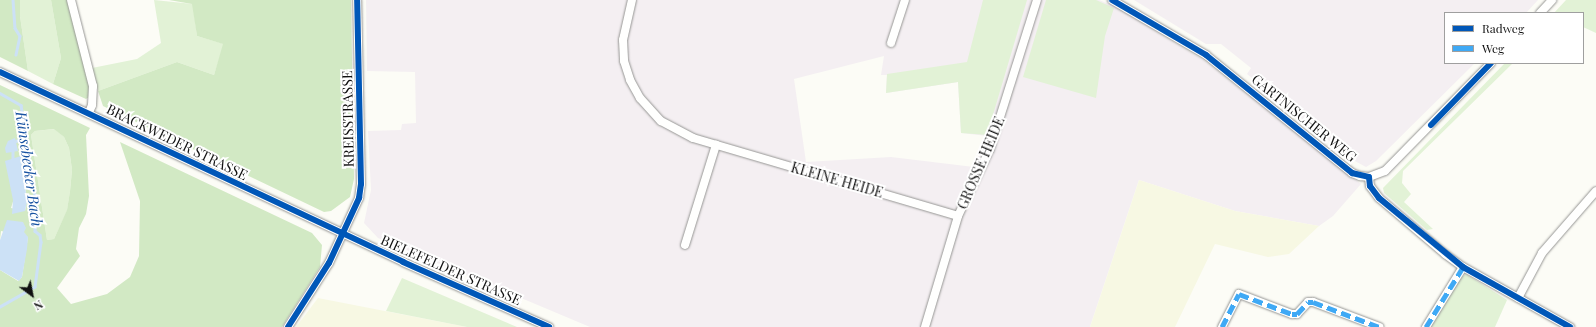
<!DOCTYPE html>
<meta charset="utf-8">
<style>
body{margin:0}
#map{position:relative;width:1596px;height:327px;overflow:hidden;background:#fcfcf6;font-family:"Playfair Display",serif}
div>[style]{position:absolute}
.industrial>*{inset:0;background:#f4eff2}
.farmland>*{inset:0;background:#f7f8e3}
.green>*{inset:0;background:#e2f2d6}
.forest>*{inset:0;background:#d2e9c4}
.water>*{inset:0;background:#cce1f6}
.stream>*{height:2.5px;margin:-1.25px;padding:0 1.25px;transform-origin:1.25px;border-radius:1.25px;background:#cce1f6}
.roads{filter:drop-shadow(0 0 1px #969694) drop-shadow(0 0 1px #969694)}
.minor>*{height:8px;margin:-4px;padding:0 4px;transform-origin:4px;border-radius:4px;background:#fffffe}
.quiet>*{height:5px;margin-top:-2.5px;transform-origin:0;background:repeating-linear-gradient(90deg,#3fa9f5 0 10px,transparent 0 15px)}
.cycleway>*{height:6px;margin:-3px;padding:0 3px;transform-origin:3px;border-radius:3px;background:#0057b8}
span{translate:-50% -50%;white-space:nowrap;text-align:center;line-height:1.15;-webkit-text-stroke:4px #fff;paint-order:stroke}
.street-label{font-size:14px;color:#101010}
.water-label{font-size:15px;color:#1953a2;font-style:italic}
.legend{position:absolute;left:1444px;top:12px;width:140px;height:52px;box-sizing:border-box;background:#fff;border:1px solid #9f9f9f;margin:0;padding:5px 7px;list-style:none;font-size:12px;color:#101010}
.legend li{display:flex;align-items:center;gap:8px;height:20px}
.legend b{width:20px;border:1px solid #9f9f9f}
.north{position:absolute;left:12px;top:275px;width:40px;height:40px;-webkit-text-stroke:3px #fff;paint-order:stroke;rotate:148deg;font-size:11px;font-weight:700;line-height:16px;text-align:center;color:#101010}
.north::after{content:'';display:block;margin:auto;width:14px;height:18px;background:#101010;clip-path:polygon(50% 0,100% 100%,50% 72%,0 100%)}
</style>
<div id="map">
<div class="industrial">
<div style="clip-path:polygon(evenodd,366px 0,1099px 0,1114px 6px,1205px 61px,1361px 184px,1333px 216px,1319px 226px,1235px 211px,1139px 180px,1090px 327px,590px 327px,378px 238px,364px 223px,371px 190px,368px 131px,401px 130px,402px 124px,416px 123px,415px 72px,367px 71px,366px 0,884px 56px,881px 75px,887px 75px,886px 93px,958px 82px,961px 133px,987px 136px,974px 167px,891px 157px,806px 162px,794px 79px,884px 56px)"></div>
<div style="clip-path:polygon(1134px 0,1538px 0,1526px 13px,1445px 13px,1445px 63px,1475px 63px,1376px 161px,1366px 167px,1353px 160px,1247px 74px,1251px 68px,1221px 44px,1206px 44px)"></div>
</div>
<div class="farmland">
<div style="clip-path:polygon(1139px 180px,1235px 211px,1319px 226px,1289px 254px,1268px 257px,1215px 244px,1175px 327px,1090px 327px)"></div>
<div style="clip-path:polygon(318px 298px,467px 327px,296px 327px)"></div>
</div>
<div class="green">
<div style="clip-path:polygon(20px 0,51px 0,61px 58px,53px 84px,28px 71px,20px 16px)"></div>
<div style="clip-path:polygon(154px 0,193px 4px,197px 36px,224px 44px,214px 75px,177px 62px,98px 91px,92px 68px,137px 59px,161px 43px)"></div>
<div style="clip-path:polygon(983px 0,1027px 0,987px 135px,961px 133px,958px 82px,886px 93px,887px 74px,967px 62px)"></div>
<div style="clip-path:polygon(1046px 0,1096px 0,1114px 8px,1105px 36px,1096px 98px,1023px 77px)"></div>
<div style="clip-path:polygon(1566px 0,1596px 0,1596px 33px,1583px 27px,1583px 13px,1554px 13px)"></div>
<div style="clip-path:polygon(1505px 63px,1513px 63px,1403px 171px,1402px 183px,1411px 194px,1404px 202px,1433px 229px,1427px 230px,1384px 193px,1383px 188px)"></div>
<div style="clip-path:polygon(55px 129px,64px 137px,69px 148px,72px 170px,70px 191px,67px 211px,54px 239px,47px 240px,31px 135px,35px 131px)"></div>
<div style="clip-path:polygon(1466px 274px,1507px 300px,1495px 327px,1431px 327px,1461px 277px)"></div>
<div style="clip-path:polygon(402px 278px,517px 327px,467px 327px,386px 311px)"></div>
</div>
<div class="forest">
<div style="clip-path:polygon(0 0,20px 0,20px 16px,28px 71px,0 57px)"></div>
<div style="clip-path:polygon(51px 0,69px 0,89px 83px,89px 97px,86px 99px,53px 84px,61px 58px)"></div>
<div style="clip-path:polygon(169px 0,351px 0,354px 179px,350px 197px,331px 211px,324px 212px,103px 106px,98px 91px,177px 62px,214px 75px,223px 44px,197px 36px,192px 4px)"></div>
<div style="clip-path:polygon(evenodd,0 85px,90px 128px,86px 135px,89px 196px,86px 214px,79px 228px,76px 249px,80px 256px,57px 288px,71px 304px,107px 294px,130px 277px,139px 256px,140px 201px,120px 142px,312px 233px,322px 245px,320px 267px,282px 327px,0 327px,0 270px,18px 281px,22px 277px,28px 237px,1px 231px,0 240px,0 85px,54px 129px,64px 137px,69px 148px,72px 170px,70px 191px,67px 210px,54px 239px,47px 240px,31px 135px,35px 131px,54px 129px,0 85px,23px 170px,27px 201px,25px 211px,11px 208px,23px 170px)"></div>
</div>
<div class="water">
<div style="clip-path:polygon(15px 138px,18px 151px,6px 153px,5px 148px,8px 141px)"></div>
<div style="clip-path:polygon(21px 156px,27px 201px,25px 211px,12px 214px,13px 200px,5px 161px)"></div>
<div style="clip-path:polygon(7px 220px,23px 222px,26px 228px,24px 232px,28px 237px,27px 249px,22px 277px,19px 281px,0 270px,0 240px)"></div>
</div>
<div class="stream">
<div style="left:13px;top:0;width:28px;rotate:86deg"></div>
<div style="left:15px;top:28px;width:9px;rotate:58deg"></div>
<div style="left:20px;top:36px;width:19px;rotate:102deg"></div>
<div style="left:0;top:93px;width:24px;rotate:30deg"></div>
<div style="left:21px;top:105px;width:91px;rotate:81.2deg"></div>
<div style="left:35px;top:195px;width:36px;rotate:90deg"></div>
<div style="left:35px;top:231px;width:6px;rotate:39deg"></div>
<div style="left:40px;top:235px;width:7px;rotate:82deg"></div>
<div style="left:41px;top:242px;width:45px;rotate:97.6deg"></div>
<div style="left:35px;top:287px;width:40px;rotate:150.3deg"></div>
<div style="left:14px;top:142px;width:13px;rotate:-27deg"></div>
<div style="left:13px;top:150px;width:8px;rotate:90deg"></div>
</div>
<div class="roads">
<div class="minor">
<div style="left:71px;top:0;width:89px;rotate:75.7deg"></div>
<div style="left:93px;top:86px;width:19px;rotate:93deg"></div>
<div style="left:92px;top:105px;width:9px;rotate:111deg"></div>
<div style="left:632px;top:0;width:41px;rotate:102.7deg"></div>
<div style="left:623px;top:40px;width:21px;rotate:87deg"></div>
<div style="left:624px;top:61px;width:20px;rotate:72deg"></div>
<div style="left:630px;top:80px;width:21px;rotate:61deg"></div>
<div style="left:640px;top:98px;width:31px;rotate:48deg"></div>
<div style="left:661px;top:121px;width:36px;rotate:28deg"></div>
<div style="left:693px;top:138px;width:276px;rotate:16.4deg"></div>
<div style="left:1112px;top:0;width:109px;rotate:30.3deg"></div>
<div style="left:1206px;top:55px;width:188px;rotate:38.9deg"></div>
<div style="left:1352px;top:173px;width:9px;rotate:21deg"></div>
<div style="left:1360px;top:176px;width:9px;rotate:6deg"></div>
<div style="left:1369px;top:177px;width:17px;rotate:-21deg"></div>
<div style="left:1385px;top:171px;width:151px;rotate:-45.5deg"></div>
<div style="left:1540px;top:13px;width:18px;rotate:-47deg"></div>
<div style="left:891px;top:43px;width:45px;rotate:-72deg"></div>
<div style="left:0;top:72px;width:446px;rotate:25.2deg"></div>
<div style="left:403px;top:262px;width:160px;rotate:24deg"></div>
<div style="left:1369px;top:177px;width:9px;rotate:84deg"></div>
<div style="left:1370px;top:186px;width:15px;rotate:53deg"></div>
<div style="left:1379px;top:198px;width:87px;rotate:40.3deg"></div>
<div style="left:1445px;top:254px;width:22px;rotate:36deg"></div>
<div style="left:1463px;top:267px;width:123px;rotate:29.3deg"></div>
<div style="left:685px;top:245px;width:105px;rotate:-72.8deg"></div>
<div style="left:1518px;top:298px;width:51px;rotate:-61.9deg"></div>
<div style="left:1542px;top:253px;width:82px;rotate:-48.9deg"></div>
<div style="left:288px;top:327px;width:76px;rotate:-57.4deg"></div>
<div style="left:329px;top:263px;width:72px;rotate:-65.2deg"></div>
<div style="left:359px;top:198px;width:14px;rotate:-82deg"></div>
<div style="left:361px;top:184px;width:184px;rotate:-91.2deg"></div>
<div style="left:925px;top:327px;width:116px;rotate:-73.4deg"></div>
<div style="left:958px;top:216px;width:74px;rotate:-64.5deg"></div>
<div style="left:990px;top:149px;width:156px;rotate:-72.5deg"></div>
<div style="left:1222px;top:327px;width:37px;rotate:-63deg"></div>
<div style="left:1239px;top:294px;width:57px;rotate:20.7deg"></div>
<div style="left:1292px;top:314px;width:5px"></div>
<div style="left:1297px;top:314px;width:16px;rotate:-47deg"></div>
<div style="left:1308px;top:302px;width:5px"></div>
<div style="left:1313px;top:302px;width:71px;rotate:20.7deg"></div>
<div style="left:1426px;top:327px;width:70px;rotate:-58.3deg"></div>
</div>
</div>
<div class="quiet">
<div style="left:1222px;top:327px;width:37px;rotate:-63deg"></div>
<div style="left:1239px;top:294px;width:57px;rotate:20.7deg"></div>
<div style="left:1292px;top:314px;width:5px"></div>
<div style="left:1297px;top:314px;width:16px;rotate:-47deg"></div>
<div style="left:1308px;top:302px;width:5px"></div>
<div style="left:1313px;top:302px;width:71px;rotate:20.7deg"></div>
<div style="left:1426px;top:327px;width:70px;rotate:-58.3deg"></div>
</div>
<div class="cycleway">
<div style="left:1112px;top:0;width:109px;rotate:30.3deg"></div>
<div style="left:1206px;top:55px;width:188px;rotate:38.9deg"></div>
<div style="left:1352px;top:173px;width:17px;rotate:13deg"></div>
<div style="left:1369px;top:177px;width:9px;rotate:84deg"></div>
<div style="left:1370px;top:186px;width:15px;rotate:53deg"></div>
<div style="left:1379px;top:198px;width:109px;rotate:39.4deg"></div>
<div style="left:1463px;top:267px;width:123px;rotate:29.3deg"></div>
<div style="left:0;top:72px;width:446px;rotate:25.2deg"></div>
<div style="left:403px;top:262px;width:160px;rotate:24deg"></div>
<div style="left:1431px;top:125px;width:86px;rotate:-45.9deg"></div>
<div style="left:288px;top:327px;width:76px;rotate:-57.4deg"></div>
<div style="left:329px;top:263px;width:72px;rotate:-65.2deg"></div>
<div style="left:359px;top:198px;width:14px;rotate:-82deg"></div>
<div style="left:361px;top:184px;width:184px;rotate:-91.2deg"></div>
</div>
<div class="street-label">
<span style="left:1304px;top:118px;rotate:39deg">GARTNISCHER WEG</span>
<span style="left:348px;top:119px;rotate:-91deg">KREISSTRASSE</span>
<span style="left:177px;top:142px;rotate:26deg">BRACKWEDER STRASSE</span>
<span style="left:981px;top:163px;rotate:-67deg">GROSSE HEIDE</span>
<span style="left:837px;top:180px;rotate:16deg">KLEINE HEIDE</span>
<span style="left:451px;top:270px;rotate:24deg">BIELEFELDER STRASSE</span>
</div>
<div class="water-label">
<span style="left:29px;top:169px;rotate:82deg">Künsebecker Bach</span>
</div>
<ul class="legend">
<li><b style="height:5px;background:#0057b8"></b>Radweg</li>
<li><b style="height:5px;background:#3fa9f5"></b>Weg</li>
</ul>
<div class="north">N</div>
</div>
